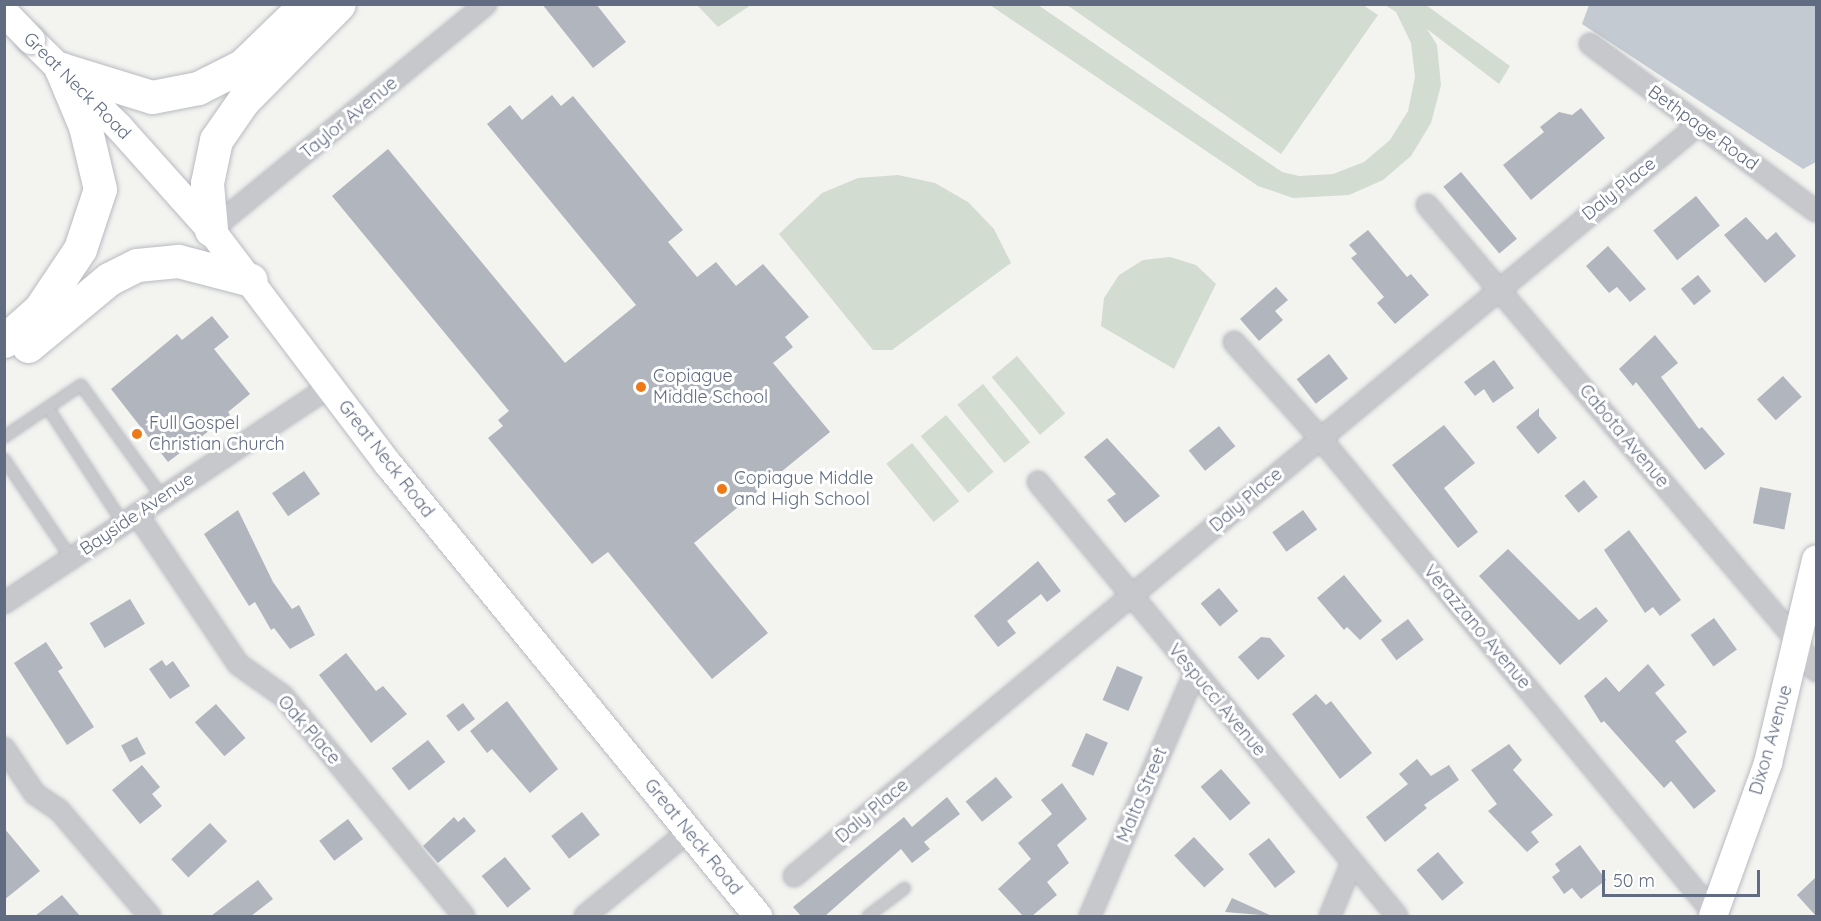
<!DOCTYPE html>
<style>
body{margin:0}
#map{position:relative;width:1821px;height:921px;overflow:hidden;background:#f3f4f0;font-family:Quicksand,sans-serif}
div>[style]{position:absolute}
.green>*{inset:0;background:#d3dcd1;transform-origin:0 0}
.water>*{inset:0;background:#c3cad1}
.building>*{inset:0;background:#b1b5bd;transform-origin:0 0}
.roads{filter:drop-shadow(0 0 2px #b8bac0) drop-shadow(0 0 2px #b8bac0)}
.service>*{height:10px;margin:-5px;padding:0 5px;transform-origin:5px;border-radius:5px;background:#c6c8cc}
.minor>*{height:20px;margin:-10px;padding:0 10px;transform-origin:10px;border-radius:10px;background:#c6c8cc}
.secondary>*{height:28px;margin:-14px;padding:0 14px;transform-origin:14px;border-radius:14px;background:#fff}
.trunk>*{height:33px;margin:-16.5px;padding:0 16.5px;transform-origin:16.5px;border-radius:16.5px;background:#fff}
.bridges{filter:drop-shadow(0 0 2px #b8bac0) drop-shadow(0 0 2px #b8bac0)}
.secondary-bridge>*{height:28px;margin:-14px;padding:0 14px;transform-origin:14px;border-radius:14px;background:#fff}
.dots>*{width:16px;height:16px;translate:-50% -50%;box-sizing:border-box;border:3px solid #fff;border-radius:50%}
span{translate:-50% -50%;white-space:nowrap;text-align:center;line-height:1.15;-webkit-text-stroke:6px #fff;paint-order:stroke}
.street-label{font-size:18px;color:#616c83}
.poi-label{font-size:18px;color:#616c83}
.left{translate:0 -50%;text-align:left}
.frame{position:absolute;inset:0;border:6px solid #616c83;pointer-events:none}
.scale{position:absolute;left:1602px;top:870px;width:158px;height:27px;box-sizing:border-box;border:3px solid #616c83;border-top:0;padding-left:8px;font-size:18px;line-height:21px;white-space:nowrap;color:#616c83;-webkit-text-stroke:4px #fff;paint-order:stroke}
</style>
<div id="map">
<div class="green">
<div style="clip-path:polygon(697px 5px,751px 5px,718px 27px)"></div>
<div style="clip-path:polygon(990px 5px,1038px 5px,1282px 172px,1299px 176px,1333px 174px,1364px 162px,1390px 140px,1408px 111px,1415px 77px,1411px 43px,1396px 12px,1385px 5px,1426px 5px,1510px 66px,1499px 84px,1427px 29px,1437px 45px,1441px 85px,1431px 123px,1411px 156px,1383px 180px,1349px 195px,1293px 198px,1258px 186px)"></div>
<div style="clip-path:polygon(1363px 5px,1378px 15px,1281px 154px,1067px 5px)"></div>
<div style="clip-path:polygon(898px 175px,935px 183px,968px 202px,994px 229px,1011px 263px,892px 350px,873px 350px,779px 234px,822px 193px,858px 178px)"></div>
<div style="clip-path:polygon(1170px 257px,1196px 265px,1216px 284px,1174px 369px,1101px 326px,1104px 298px,1119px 275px,1143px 260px)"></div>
<div style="left:1017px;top:356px;width:75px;height:33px;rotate:50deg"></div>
<div style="left:983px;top:384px;width:75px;height:33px;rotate:51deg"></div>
<div style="left:946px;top:415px;width:74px;height:33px;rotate:50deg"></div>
<div style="left:912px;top:443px;width:75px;height:33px;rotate:51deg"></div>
</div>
<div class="water">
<div style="clip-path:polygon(1589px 5px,1816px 5px,1816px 162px,1803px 169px,1582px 24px)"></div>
</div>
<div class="building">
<div style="clip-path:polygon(542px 4px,596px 4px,626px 42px,593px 68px)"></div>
<div style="clip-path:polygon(552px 95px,561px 106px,573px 96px,683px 230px,668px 242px,697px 277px,716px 262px,736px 286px,763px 264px,809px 317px,785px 337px,793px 347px,773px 363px,830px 432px,694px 543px,768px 633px,712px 679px,608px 552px,592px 564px,488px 438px,503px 426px,498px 420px,509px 411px,332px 196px,388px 149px,565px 363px,636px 305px,487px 124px,510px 105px,522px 120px)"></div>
<div style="clip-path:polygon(1581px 108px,1605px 138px,1531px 200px,1503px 165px,1544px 132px,1540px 127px,1559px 112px,1572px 115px)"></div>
<div style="left:1461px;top:172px;width:87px;height:23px;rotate:50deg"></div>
<div style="left:1696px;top:196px;width:38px;height:55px;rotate:51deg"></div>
<div style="clip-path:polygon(1746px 217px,1767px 240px,1776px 232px,1796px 256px,1765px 283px,1724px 235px)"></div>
<div style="clip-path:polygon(1368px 230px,1407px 277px,1411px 274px,1429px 295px,1395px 324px,1377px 303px,1384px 297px,1351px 258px,1357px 254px,1349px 245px)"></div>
<div style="clip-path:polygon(1608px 246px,1646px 289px,1630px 302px,1617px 287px,1609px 293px,1586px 266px)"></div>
<div style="left:1698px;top:275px;width:21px;height:22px;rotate:51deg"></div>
<div style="clip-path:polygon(1276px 287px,1288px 300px,1275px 311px,1283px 320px,1259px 341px,1240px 319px)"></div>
<div style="clip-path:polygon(212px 316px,229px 337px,214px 349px,250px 394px,228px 412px,230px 415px,168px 462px,111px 389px,177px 334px,182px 340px)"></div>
<div style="clip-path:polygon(1655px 335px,1678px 363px,1661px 377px,1699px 429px,1702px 427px,1725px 454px,1705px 470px,1636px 382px,1633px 386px,1619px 369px)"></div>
<div style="left:1329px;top:354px;width:31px;height:41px;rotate:52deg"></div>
<div style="clip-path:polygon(1494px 360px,1514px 388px,1493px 403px,1484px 389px,1475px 396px,1464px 382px)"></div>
<div style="left:1783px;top:376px;width:28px;height:35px;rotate:48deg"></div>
<div style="clip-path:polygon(1539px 408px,1539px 416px,1557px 438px,1538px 454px,1516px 427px)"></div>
<div style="clip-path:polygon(1444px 425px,1475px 463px,1444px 488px,1478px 532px,1458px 548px,1392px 465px)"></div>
<div style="left:1219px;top:426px;width:26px;height:39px;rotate:51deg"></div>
<div style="clip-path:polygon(1107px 438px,1160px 496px,1125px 523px,1107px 500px,1116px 494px,1084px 457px)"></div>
<div style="left:304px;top:471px;width:28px;height:39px;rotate:55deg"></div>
<div style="left:1584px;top:480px;width:22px;height:25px;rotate:51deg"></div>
<div style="left:1760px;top:487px;width:32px;height:37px;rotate:11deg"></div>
<div style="clip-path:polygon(238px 510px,273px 582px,292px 609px,299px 605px,315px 635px,290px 649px,274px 628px,271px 630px,255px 602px,249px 606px,204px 534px)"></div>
<div style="left:1303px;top:510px;width:24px;height:38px;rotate:54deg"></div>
<div style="clip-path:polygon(1629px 530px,1681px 600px,1660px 616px,1653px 607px,1645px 613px,1604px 550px)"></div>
<div style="clip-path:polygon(1508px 549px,1579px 620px,1596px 607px,1608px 621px,1560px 665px,1479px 576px)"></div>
<div style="clip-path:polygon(1038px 561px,1061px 591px,1047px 602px,1041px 594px,1007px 621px,1016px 633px,998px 647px,974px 616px)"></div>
<div style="clip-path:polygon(1344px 575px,1382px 621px,1360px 640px,1347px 627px,1344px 630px,1317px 598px)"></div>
<div style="left:1219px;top:588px;width:30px;height:24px;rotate:50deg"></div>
<div style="left:130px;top:599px;width:29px;height:47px;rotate:59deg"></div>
<div style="left:1714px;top:618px;width:39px;height:29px;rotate:54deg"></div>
<div style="left:1408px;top:619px;width:26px;height:34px;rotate:53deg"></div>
<div style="clip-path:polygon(1261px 637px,1270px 638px,1285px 656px,1258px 680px,1238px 657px)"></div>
<div style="clip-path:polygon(46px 642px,63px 668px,58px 671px,94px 727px,67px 745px,14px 663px)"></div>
<div style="clip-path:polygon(346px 653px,376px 691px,383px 686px,407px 714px,371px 743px,319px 675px)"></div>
<div style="clip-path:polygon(162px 660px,166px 666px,173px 661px,190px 686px,170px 699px,149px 669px)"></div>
<div style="clip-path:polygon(1648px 664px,1665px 685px,1655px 693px,1687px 732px,1675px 741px,1716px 791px,1694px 809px,1671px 781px,1664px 788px,1604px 721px,1601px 723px,1584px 696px,1606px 677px,1619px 692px)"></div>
<div style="left:1117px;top:666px;width:28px;height:37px;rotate:23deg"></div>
<div style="clip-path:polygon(1316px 694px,1326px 705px,1331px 701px,1372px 753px,1340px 779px,1292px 714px)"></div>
<div style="clip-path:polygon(507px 701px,558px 769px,530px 793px,492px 749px,487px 753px,470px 731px)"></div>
<div style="left:463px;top:703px;width:20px;height:21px;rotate:53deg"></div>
<div style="left:216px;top:704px;width:45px;height:28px;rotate:49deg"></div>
<div style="left:1086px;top:733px;width:24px;height:36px;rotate:24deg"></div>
<div style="left:137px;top:737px;width:19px;height:18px;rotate:62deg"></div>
<div style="left:428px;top:740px;width:28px;height:46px;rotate:52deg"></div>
<div style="clip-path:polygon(1509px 744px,1522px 760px,1513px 770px,1553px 815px,1531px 832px,1539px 842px,1527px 852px,1488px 811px,1497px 804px,1471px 770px)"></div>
<div style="clip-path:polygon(1417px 759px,1431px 776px,1449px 765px,1459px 780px,1424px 805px,1427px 808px,1385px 842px,1366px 817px,1408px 784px,1399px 774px)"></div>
<div style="clip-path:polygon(142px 765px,160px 787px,152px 794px,162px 806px,140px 824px,112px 790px)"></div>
<div style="left:1221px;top:769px;width:45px;height:27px;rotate:49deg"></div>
<div style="left:996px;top:777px;width:26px;height:39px;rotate:51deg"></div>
<div style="clip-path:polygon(1062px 783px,1087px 819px,1057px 845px,1069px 863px,1047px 882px,1057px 895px,1032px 916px,1023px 916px,998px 889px,1031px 859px,1018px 843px,1052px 814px,1041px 800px)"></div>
<div style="clip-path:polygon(947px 797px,960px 814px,924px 842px,930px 849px,912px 863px,901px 849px,825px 916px,801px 916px,793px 907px,904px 817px,912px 827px)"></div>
<div style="left:582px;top:812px;width:29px;height:39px;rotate:52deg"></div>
<div style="clip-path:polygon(454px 817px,458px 822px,464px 817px,476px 831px,438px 863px,423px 846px)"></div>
<div style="left:348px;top:819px;width:25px;height:36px;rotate:53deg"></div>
<div style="left:210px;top:823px;width:25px;height:53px;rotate:47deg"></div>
<div style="clip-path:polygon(4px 828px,40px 871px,4px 900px)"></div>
<div style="left:1194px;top:837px;width:44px;height:27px;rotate:47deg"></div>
<div style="left:1269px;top:838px;width:43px;height:26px;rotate:52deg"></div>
<div style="clip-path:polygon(1580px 845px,1606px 880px,1581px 899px,1572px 888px,1564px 894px,1552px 877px,1560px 871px,1555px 864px)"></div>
<div style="left:1438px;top:852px;width:40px;height:28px;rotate:50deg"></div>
<div style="left:505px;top:857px;width:41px;height:30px;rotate:51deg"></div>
<div style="clip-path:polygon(1816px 877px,1816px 916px,1797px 895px)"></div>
<div style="clip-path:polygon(258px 880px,273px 899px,251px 916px,211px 916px)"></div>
<div style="clip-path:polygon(62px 895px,80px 916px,35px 916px)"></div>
<div style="clip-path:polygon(1232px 898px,1272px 916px,1225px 912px)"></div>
</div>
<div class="roads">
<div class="service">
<div style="left:48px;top:408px;width:137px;rotate:56.9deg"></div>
<div style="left:4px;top:437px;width:93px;rotate:-34deg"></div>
<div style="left:81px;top:385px;width:138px;rotate:54.1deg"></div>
<div style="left:4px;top:459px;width:120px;rotate:55.9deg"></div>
<div style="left:868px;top:916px;width:46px;rotate:-37.1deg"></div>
</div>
<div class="minor">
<div style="left:1590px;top:44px;width:281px;rotate:36.5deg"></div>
<div style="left:1427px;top:205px;width:573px;rotate:49.67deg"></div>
<div style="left:1798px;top:642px;width:34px;rotate:58deg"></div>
<div style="left:211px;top:230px;width:356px;rotate:-39.4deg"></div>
<div style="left:1234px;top:342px;width:129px;rotate:48.1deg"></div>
<div style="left:1320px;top:438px;width:621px;rotate:50.36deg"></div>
<div style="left:1038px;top:482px;width:563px;rotate:50.4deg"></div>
<div style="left:137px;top:514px;width:181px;rotate:56deg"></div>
<div style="left:238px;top:664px;width:55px;rotate:35.4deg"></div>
<div style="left:283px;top:696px;width:285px;rotate:50.6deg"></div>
<div style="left:4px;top:603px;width:390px;rotate:-33.6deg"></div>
<div style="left:4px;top:748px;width:55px;rotate:56deg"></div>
<div style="left:35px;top:794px;width:29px;rotate:34deg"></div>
<div style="left:59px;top:810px;width:140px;rotate:49.4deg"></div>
<div style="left:794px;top:876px;width:1175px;rotate:-39.72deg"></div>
<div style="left:585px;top:916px;width:133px;rotate:-39.2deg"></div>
<div style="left:1090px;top:916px;width:263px;rotate:-66.7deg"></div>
<div style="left:1330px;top:916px;width:57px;rotate:-67.5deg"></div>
</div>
<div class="secondary">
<div style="left:31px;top:40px;width:124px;rotate:44.7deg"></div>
<div style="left:119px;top:127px;width:138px;rotate:48.2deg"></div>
<div style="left:211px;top:230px;width:295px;rotate:52.9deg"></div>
<div style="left:389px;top:465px;width:583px;rotate:50.71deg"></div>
<div style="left:1713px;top:916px;width:163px;rotate:-70.2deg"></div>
<div style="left:1768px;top:763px;width:209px;rotate:-76.7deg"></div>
</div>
<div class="trunk">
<div style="left:61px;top:69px;width:95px;rotate:17.1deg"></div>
<div style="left:152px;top:97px;width:47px;rotate:-11.1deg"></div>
<div style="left:198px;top:88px;width:49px;rotate:-26.6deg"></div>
<div style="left:242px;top:66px;width:89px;rotate:-44.1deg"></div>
<div style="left:211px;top:230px;width:47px;rotate:-94.9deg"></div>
<div style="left:207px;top:183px;width:44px;rotate:-78.2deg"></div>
<div style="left:216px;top:140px;width:47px;rotate:-55.3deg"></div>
<div style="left:243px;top:101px;width:136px;rotate:-45.3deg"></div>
<div style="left:4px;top:341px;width:48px;rotate:-41.6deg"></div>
<div style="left:40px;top:309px;width:72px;rotate:-56.3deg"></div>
<div style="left:80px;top:249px;width:63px;rotate:-71.6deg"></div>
<div style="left:100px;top:189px;width:65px;rotate:-103.4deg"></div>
<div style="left:85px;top:126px;width:62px;rotate:-112.8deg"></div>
<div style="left:28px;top:346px;width:105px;rotate:-39.6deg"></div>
<div style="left:109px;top:279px;width:31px;rotate:-27deg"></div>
<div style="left:137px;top:265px;width:41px;rotate:-5.6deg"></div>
<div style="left:178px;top:261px;width:75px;rotate:14.6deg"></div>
</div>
</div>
<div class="bridges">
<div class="secondary-bridge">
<div style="left:4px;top:12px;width:39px;rotate:46deg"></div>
</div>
</div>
<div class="dots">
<div style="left:641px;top:387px;background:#ed7917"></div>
<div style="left:137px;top:434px;background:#ed7917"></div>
<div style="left:722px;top:489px;background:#ed7917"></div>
</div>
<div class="street-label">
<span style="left:77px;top:86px;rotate:45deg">Great Neck Road</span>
<span style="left:349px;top:118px;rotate:-39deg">Taylor Avenue</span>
<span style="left:1703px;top:128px;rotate:36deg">Bethpage Road</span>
<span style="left:1619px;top:189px;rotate:-39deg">Daly Place</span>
<span style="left:1624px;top:436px;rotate:50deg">Cabota Avenue</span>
<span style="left:386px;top:459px;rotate:52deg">Great Neck Road</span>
<span style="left:1246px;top:500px;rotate:-40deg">Daly Place</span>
<span style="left:137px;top:514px;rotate:-34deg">Bayside Avenue</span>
<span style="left:1477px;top:627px;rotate:50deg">Verazzano Avenue</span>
<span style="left:1217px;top:700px;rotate:50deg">Vespucci Avenue</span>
<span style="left:309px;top:730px;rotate:49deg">Oak Place</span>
<span style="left:1771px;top:740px;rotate:-74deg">Dixon Avenue</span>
<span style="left:1142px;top:795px;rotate:-67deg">Malta Street</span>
<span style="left:872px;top:811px;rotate:-40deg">Daly Place</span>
<span style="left:693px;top:837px;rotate:51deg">Great Neck Road</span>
</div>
<div class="poi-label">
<span class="left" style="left:653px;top:387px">Copiague<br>Middle School</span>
<span class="left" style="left:149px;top:434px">Full Gospel<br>Christian Church</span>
<span class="left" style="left:734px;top:489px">Copiague Middle<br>and High School</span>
</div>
<div class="frame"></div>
<div class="scale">50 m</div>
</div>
